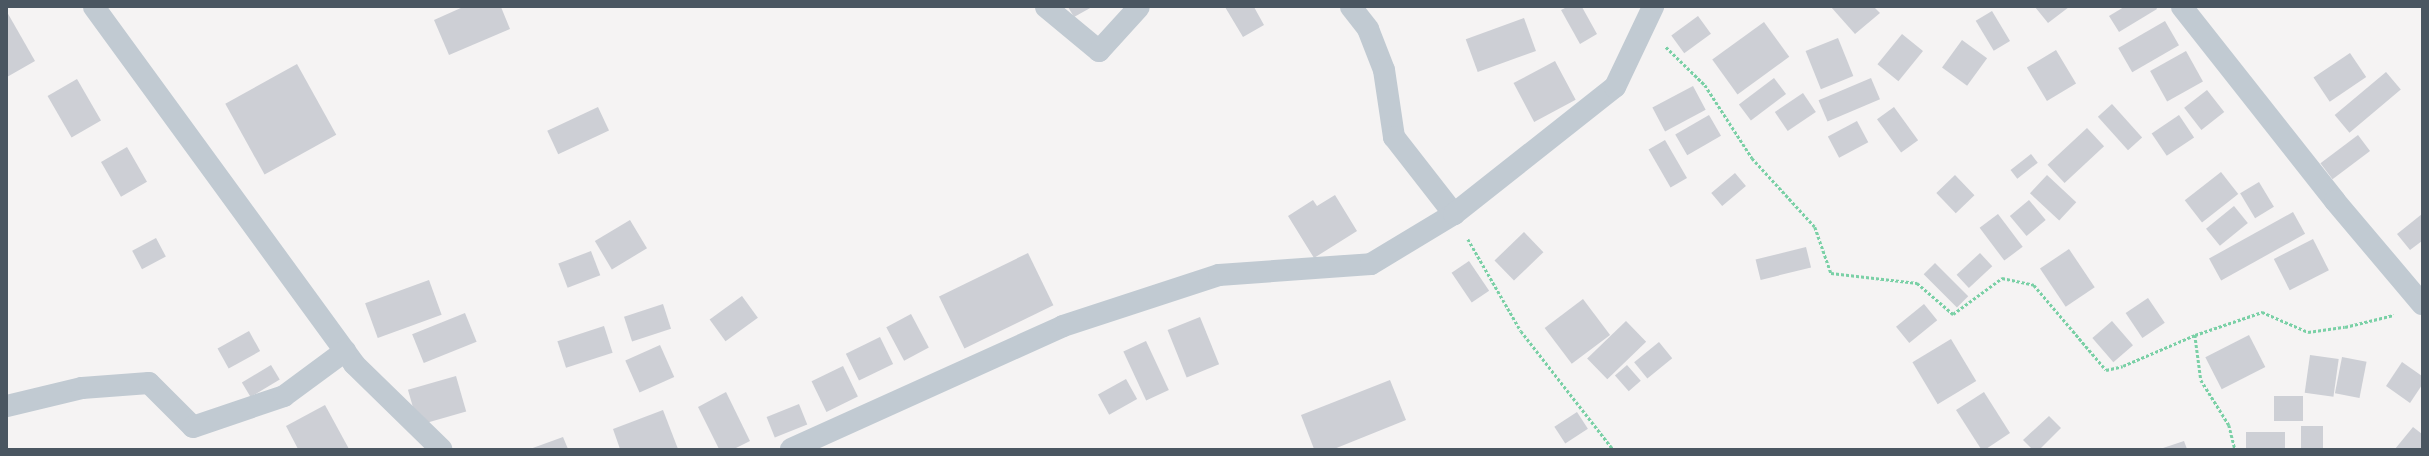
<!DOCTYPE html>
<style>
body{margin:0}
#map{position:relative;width:2429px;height:456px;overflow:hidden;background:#f5f3f3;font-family:"Exo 2",sans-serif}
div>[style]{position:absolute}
.building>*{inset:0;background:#cdcfd5;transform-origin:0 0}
.path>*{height:2.5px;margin-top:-1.25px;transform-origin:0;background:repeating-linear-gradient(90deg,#7ad0a6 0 3px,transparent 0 5px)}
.minor>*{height:22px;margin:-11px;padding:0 11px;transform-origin:11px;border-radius:11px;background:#c1cad2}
span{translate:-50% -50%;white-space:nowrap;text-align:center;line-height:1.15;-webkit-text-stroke:3.5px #fff;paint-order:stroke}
.frame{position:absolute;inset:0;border:8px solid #4a5661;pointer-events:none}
</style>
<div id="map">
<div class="building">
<div style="clip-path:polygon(463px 7px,501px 7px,510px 29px,449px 55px,434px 20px)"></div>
<div style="clip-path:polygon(1068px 7px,1092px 7px,1074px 17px)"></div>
<div style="clip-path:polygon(1225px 7px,1254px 7px,1264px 25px,1243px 37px)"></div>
<div style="clip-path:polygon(1567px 7px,1582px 7px,1597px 34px,1580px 44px,1561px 10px)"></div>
<div style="clip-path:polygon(1831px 7px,1874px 7px,1880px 13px,1855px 34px)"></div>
<div style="clip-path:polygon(2035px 7px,2069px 7px,2048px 23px)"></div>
<div style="clip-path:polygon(2124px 7px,2156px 7px,2157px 9px,2119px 32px,2109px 16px)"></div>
<div style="left:1992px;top:11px;width:35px;height:19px;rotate:59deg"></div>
<div style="clip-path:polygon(7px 12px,35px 61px,7px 77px)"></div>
<div style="left:1698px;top:16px;width:22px;height:33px;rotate:54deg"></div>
<div style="left:1524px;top:18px;width:35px;height:62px;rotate:70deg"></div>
<div style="left:2165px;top:21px;width:28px;height:54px;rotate:60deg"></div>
<div style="left:1764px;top:22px;width:43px;height:64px;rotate:54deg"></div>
<div style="left:1902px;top:34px;width:27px;height:39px;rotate:39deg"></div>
<div style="left:1838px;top:38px;width:41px;height:35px;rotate:68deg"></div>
<div style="left:1962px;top:40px;width:31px;height:34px;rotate:36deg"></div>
<div style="left:2056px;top:50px;width:39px;height:34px;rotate:59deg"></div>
<div style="left:2186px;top:51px;width:35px;height:41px;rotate:61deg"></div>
<div style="left:2350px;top:53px;width:29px;height:44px;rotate:56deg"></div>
<div style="left:1555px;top:61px;width:44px;height:47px;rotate:62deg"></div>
<div style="left:297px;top:64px;width:81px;height:82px;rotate:61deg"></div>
<div style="left:2386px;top:72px;width:23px;height:67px;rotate:50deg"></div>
<div style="left:1774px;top:78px;width:20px;height:44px;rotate:53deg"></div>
<div style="left:1871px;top:78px;width:23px;height:57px;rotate:67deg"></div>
<div style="left:77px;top:79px;width:48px;height:34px;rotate:60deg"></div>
<div style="left:1693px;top:86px;width:27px;height:46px;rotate:62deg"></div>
<div style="left:2207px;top:90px;width:28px;height:29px;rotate:52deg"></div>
<div style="left:1803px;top:93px;width:23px;height:34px;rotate:56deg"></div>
<div style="left:2112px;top:104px;width:45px;height:19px;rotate:48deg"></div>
<div style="left:598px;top:107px;width:26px;height:56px;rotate:65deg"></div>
<div style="left:1894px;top:107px;width:41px;height:21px;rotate:54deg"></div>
<div style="left:1709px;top:115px;width:24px;height:39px;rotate:60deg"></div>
<div style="left:2179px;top:115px;width:27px;height:33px;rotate:56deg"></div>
<div style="left:1857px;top:121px;width:24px;height:33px;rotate:62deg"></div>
<div style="left:2087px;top:128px;width:25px;height:54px;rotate:47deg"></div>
<div style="left:2358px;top:135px;width:20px;height:47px;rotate:53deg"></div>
<div style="left:1665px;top:140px;width:44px;height:19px;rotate:60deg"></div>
<div style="left:127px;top:147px;width:40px;height:30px;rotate:60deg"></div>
<div style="left:2031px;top:154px;width:11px;height:26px;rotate:52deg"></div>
<div style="left:2221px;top:172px;width:28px;height:46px;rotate:52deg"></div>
<div style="left:1735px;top:173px;width:17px;height:31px;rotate:50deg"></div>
<div style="left:1955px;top:175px;width:28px;height:26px;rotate:46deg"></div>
<div style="left:2047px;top:175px;width:40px;height:25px;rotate:43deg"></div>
<div style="left:2259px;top:182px;width:29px;height:22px;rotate:59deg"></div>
<div style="clip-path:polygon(1335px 195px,1357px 231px,1314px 258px,1288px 216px,1313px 200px,1317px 206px)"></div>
<div style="left:2029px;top:200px;width:26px;height:25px;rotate:50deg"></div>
<div style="left:2234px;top:206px;width:22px;height:36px;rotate:51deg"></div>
<div style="left:2293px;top:212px;width:25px;height:96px;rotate:61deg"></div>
<div style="left:1998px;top:214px;width:41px;height:23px;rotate:53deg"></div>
<div style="clip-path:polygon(2422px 214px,2422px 241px,2410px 250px,2397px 234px)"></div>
<div style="left:630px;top:220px;width:33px;height:41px;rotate:59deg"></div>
<div style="left:1524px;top:232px;width:28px;height:41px;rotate:46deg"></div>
<div style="left:156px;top:238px;width:21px;height:27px;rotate:62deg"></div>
<div style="left:2313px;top:239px;width:35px;height:44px;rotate:63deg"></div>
<div style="left:1806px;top:247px;width:21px;height:52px;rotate:76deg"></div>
<div style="left:2069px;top:249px;width:46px;height:35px;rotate:56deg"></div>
<div style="left:591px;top:251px;width:26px;height:35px;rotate:69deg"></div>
<div style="left:1028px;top:253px;width:58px;height:99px;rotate:64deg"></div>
<div style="left:1980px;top:253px;width:18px;height:32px;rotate:47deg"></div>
<div style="left:1469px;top:261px;width:36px;height:21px;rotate:56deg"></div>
<div style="left:1935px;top:263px;width:47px;height:16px;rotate:45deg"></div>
<div style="left:429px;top:280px;width:37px;height:68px;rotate:70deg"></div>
<div style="left:742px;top:296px;width:27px;height:40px;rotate:54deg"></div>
<div style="left:2148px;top:298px;width:30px;height:27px;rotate:56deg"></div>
<div style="left:1583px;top:299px;width:45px;height:48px;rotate:53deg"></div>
<div style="left:663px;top:304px;width:26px;height:41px;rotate:72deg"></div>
<div style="left:1924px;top:304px;width:21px;height:36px;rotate:51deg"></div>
<div style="left:465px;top:313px;width:31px;height:57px;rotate:68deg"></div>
<div style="left:911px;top:314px;width:38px;height:28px;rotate:62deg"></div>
<div style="left:1200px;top:317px;width:51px;height:35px;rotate:68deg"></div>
<div style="left:1626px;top:321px;width:29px;height:54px;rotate:46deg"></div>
<div style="left:2112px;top:321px;width:32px;height:26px;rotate:49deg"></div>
<div style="left:604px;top:326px;width:28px;height:49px;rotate:72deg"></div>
<div style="left:249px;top:331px;width:23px;height:36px;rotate:61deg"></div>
<div style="left:2249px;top:335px;width:36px;height:49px;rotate:63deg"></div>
<div style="left:880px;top:337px;width:30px;height:38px;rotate:64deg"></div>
<div style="left:1951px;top:339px;width:49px;height:45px;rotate:59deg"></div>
<div style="left:1146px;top:341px;width:54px;height:25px;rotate:65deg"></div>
<div style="left:1659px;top:342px;width:21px;height:32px;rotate:51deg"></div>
<div style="left:660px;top:345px;width:35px;height:38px;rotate:66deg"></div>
<div style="left:2310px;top:355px;width:29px;height:38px;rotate:8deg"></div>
<div style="left:2342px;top:357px;width:25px;height:37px;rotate:11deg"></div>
<div style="clip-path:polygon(2402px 362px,2422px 376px,2422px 385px,2410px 403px,2386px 386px)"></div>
<div style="left:271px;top:365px;width:17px;height:34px;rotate:59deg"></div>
<div style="left:1627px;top:365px;width:21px;height:16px;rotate:49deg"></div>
<div style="left:843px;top:366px;width:34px;height:35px;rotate:64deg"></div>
<div style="left:456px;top:376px;width:37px;height:50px;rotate:74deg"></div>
<div style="left:1126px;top:379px;width:23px;height:32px;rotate:61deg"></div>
<div style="clip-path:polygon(1390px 380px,1406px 420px,1334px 449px,1314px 449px,1301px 415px)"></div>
<div style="clip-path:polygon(726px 392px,750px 441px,734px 449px,719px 449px,698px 407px)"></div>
<div style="clip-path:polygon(1984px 392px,2010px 433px,1986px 449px,1981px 449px,1956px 410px)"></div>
<div style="left:2274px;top:396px;width:29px;height:25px"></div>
<div style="left:799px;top:404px;width:22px;height:35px;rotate:68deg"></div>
<div style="clip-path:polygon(325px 405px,349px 449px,298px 449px,286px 426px)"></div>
<div style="clip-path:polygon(663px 410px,678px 449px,620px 449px,613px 429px)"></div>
<div style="left:1577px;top:412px;width:20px;height:27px;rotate:57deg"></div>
<div style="clip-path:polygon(2049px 416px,2061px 428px,2040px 449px,2032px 449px,2023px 440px)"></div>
<div style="left:2301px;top:426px;width:22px;height:23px"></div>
<div style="clip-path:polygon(2413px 427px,2422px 434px,2422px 449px,2395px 449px)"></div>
<div style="left:2246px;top:432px;width:39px;height:17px"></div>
<div style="clip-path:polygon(563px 437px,568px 449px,530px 449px)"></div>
<div style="clip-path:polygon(2184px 441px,2187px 449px,2160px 449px)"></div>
</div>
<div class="path">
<div style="left:1666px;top:47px;width:54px;rotate:44.3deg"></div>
<div style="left:1705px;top:85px;width:87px;rotate:57.2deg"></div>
<div style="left:1752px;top:158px;width:93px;rotate:47.6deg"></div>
<div style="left:1815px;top:227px;width:49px;rotate:70.8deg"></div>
<div style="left:1831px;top:273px;width:87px;rotate:6.6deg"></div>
<div style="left:1917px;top:283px;width:48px;rotate:40.7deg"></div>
<div style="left:1953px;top:314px;width:61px;rotate:-36.3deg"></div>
<div style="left:2002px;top:278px;width:33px;rotate:12deg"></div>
<div style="left:2034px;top:285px;width:111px;rotate:49.7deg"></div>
<div style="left:2106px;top:370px;width:17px;rotate:-13deg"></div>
<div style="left:2123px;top:366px;width:78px;rotate:-23.3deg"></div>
<div style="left:2195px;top:335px;width:71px;rotate:-18.9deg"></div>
<div style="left:2262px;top:312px;width:50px;rotate:23.5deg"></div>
<div style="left:2308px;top:332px;width:37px;rotate:-8deg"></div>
<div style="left:2345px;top:327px;width:50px;rotate:-13.8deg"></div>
<div style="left:1468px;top:239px;width:106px;rotate:60.1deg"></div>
<div style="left:1521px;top:331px;width:150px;rotate:52.1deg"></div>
<div style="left:2195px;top:335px;width:45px;rotate:82.4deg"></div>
<div style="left:2201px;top:380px;width:53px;rotate:58.1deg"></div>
<div style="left:2229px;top:425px;width:25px;rotate:76deg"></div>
</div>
<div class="minor">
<div style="left:94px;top:7px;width:442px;rotate:53.9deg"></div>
<div style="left:354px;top:364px;width:122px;rotate:44.3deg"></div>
<div style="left:1046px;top:7px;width:69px;rotate:39.7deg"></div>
<div style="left:1099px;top:51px;width:59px;rotate:-47.7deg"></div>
<div style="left:1351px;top:7px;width:28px;rotate:52deg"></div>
<div style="left:1368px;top:29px;width:44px;rotate:68.7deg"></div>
<div style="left:1384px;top:70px;width:68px;rotate:81.5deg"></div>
<div style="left:1394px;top:137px;width:98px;rotate:52.1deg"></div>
<div style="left:2182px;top:7px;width:247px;rotate:51.7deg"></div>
<div style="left:2335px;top:201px;width:135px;rotate:49.8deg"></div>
<div style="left:7px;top:406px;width:77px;rotate:-13.5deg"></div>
<div style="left:82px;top:388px;width:67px;rotate:-4.3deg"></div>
<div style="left:149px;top:383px;width:62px;rotate:45deg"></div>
<div style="left:193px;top:427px;width:96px;rotate:-18.8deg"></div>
<div style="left:284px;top:396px;width:76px;rotate:-36.4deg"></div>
<div style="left:791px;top:449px;width:299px;rotate:-24.3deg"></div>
<div style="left:1063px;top:326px;width:164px;rotate:-18.1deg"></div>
<div style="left:1219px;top:275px;width:152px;rotate:-4.1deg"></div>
<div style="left:1371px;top:264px;width:97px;rotate:-31.1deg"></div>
<div style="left:1454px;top:214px;width:205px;rotate:-38.3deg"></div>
<div style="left:1615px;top:87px;width:89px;rotate:-64.6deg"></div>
</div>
<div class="frame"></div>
</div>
